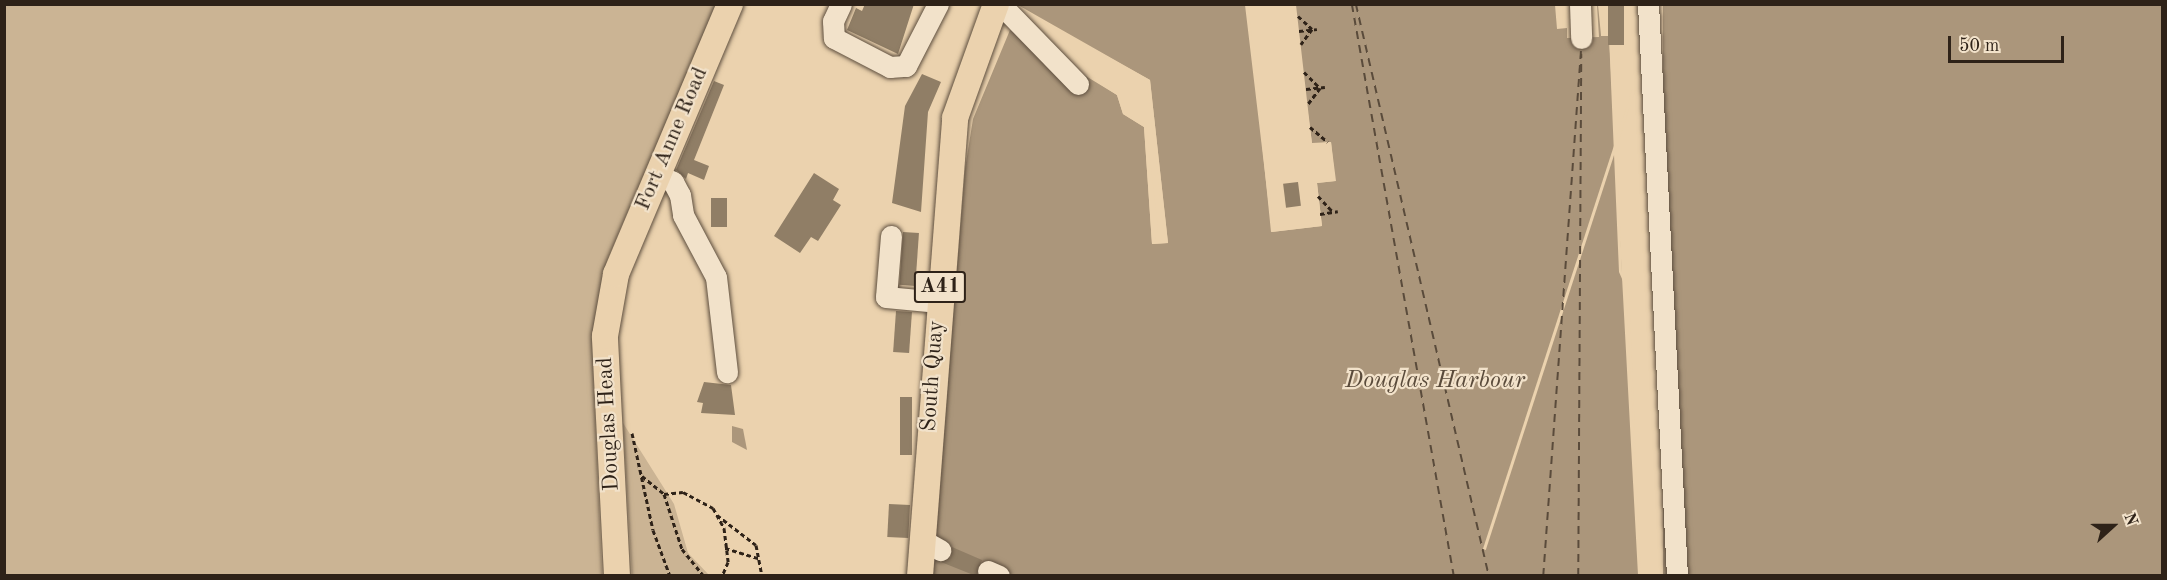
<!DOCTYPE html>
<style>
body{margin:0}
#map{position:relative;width:2167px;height:580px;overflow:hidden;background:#ebd2ae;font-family:"Old Standard TT",serif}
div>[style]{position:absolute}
.green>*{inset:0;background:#cbb494}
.water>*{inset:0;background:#ab967b;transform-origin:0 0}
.pier>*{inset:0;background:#ebd2ae;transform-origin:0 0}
.ferry>*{height:1.5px;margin-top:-0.75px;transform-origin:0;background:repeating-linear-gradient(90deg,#5a4b3b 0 8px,transparent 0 14px)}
.building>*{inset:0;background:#907e66;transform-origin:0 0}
.path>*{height:3px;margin-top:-1.5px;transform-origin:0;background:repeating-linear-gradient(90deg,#2e2218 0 4.5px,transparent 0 7.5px)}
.roads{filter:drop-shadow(0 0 2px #5d4e3e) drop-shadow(0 0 2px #5d4e3e)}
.minor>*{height:21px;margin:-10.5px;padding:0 10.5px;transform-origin:10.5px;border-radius:10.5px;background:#f2e2ca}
.major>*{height:26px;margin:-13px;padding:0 13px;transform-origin:13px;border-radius:13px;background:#ebd2ae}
span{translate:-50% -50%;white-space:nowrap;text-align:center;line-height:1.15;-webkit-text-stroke:4.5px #f2e2ca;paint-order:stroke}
.shield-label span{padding:2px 4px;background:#f2e2ca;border:2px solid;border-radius:4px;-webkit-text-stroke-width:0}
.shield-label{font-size:21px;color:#2e2218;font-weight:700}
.street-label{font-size:22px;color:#2e2218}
.water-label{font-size:24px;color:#5a4b3b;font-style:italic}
.frame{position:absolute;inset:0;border:6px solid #2e2218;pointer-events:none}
.north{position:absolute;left:2083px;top:496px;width:60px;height:60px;-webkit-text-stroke:4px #f2e2ca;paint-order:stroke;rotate:69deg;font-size:16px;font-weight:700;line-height:24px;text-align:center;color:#2e2218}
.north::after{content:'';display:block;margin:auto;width:21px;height:27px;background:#2e2218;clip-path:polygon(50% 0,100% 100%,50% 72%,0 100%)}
.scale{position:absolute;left:1948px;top:36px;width:116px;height:27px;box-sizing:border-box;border:3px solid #2e2218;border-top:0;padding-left:8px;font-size:18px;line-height:21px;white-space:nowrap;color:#2e2218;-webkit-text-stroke:4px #f2e2ca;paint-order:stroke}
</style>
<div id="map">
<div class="green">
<div style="clip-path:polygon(4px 5px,716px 5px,608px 258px,597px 309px,593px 369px,602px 575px,5px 575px)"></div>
<div style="clip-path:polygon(623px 423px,674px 504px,688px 553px,709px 575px,632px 575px)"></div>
</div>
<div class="water">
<div style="clip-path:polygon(1018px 5px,1245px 5px,1272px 232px,1322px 226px,1317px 183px,1335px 181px,1331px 142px,1312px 144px,1296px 5px,1598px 5px,1601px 35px,1609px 35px,1638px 575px,932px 576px,965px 169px,973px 119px,1010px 30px,1117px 95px,1123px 114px,1144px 127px,1152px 244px,1168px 243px,1150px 80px)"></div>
<div style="left:1663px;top:5px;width:499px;height:571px"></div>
<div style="clip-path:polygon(732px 426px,743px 429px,747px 450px,732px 442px)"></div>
</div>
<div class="pier">
<div style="clip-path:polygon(1248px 4px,1274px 228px,1319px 223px,1314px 182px,1333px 178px,1329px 145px,1309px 144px,1293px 4px,1312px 143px,1331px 142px,1336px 181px,1317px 183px,1322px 226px,1271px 232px)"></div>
<div style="clip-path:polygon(1601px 4px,1604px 33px,1612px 35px,1622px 272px,1629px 288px,1641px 576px,1626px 288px,1619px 272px,1609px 36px,1601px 36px)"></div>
<div style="left:1660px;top:4px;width:3px;height:573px;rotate:18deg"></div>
<div style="clip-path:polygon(1555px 5px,1597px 5px,1599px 37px,1567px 38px,1567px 28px,1557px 29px)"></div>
<div style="clip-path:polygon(1018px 7px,1150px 80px,1168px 243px,1152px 244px,1144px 127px,1123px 114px,1117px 95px,1011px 27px,1119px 93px,1125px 112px,1146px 125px,1158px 228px,1155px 241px,1165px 240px,1147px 82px)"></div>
</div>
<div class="ferry">
<div style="left:1352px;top:4px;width:581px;rotate:79.89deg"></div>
<div style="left:1356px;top:4px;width:587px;rotate:76.91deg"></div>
<div style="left:1543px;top:576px;width:530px;rotate:-85.89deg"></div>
<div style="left:1578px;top:576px;width:522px;rotate:-89.67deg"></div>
</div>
<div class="building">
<div style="clip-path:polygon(865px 4px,914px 4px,898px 54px,847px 30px,856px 8px,862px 11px)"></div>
<div style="left:1608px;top:4px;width:16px;height:41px"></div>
<div style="clip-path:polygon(922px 74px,941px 82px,928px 112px,921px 212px,892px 203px,905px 106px)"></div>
<div style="clip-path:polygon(714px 81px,724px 85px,694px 160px,709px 166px,704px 180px,688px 173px,686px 179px,676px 170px)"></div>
<div style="clip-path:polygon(814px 173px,839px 189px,833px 200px,841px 205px,818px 241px,811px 237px,800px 253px,774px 236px)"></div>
<div style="left:1298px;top:182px;width:24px;height:15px;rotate:83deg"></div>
<div style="left:711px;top:198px;width:16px;height:29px"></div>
<div style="left:903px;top:232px;width:16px;height:53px;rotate:4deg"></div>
<div style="left:896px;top:311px;width:16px;height:41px;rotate:4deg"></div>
<div style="clip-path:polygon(704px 382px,731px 385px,735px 415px,701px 413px,703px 403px,697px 402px)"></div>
<div style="left:900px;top:397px;width:12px;height:58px"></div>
<div style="left:889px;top:504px;width:21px;height:33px;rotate:3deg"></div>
<div style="clip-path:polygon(952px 547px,982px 560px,976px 576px,941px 562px,951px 557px)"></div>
</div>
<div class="path">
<div style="left:1298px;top:16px;width:19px;rotate:43deg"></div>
<div style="left:1312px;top:29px;width:19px;rotate:126deg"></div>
<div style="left:1299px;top:31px;width:18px;rotate:-6deg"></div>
<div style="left:1304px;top:72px;width:23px;rotate:45deg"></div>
<div style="left:1320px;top:88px;width:20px;rotate:127deg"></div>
<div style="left:1306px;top:89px;width:19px;rotate:-6deg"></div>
<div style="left:1310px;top:127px;width:23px;rotate:40deg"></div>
<div style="left:1318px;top:196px;width:22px;rotate:47deg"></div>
<div style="left:1320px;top:214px;width:18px;rotate:-9deg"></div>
<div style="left:632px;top:433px;width:99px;rotate:77.8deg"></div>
<div style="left:653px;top:530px;width:49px;rotate:69.7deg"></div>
<div style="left:642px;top:476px;width:28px;rotate:39deg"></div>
<div style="left:664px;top:494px;width:19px;rotate:-6deg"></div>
<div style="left:683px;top:492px;width:34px;rotate:28deg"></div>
<div style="left:713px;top:508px;width:23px;rotate:61deg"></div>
<div style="left:724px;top:528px;width:34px;rotate:83deg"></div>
<div style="left:728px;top:562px;width:15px;rotate:113deg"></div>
<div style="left:664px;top:494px;width:58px;rotate:71.9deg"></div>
<div style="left:682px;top:549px;width:35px;rotate:51deg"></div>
<div style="left:717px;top:515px;width:49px;rotate:37.6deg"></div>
<div style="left:756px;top:545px;width:32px;rotate:79deg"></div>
<div style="left:725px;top:548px;width:37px;rotate:17deg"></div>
</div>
<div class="roads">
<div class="minor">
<div style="left:841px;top:4px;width:19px;rotate:115deg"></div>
<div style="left:833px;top:21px;width:17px;rotate:87deg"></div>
<div style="left:834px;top:38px;width:63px;rotate:27.4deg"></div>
<div style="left:890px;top:67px;width:16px;rotate:-4deg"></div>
<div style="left:906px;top:66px;width:70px;rotate:-62.7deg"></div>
<div style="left:1580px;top:4px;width:34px;rotate:88deg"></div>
<div style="left:1648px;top:4px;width:573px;rotate:87.1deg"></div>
<div style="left:1009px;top:13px;width:99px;rotate:45.8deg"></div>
<div style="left:656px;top:174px;width:19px;rotate:25deg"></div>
<div style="left:673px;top:182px;width:15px;rotate:62deg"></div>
<div style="left:680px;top:195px;width:20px;rotate:81deg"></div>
<div style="left:683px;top:215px;width:70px;rotate:62deg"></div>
<div style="left:716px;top:277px;width:96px;rotate:83.4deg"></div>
<div style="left:891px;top:236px;width:61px;rotate:94.7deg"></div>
<div style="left:886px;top:297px;width:53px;rotate:5.4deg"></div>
<div style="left:922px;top:540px;width:21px;rotate:29deg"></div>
<div style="left:988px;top:571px;width:12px;rotate:24deg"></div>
</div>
<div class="major">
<div style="left:617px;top:576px;width:240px;rotate:-92.9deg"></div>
<div style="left:605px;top:336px;width:63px;rotate:-79.9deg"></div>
<div style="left:616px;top:274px;width:293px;rotate:-67.1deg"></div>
<div style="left:920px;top:576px;width:459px;rotate:-85.6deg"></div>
<div style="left:955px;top:118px;width:121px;rotate:-70.2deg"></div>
</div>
</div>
<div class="shield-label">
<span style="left:940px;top:287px">A41</span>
</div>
<div class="street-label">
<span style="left:672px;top:139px;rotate:-67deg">Fort Anne Road</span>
<span style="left:933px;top:376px;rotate:-86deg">South Quay</span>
<span style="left:609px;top:424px;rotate:-93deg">Douglas Head</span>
</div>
<div class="water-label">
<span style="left:1435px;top:382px">Douglas Harbour</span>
</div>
<div class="frame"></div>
<div class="north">N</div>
<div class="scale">50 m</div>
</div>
